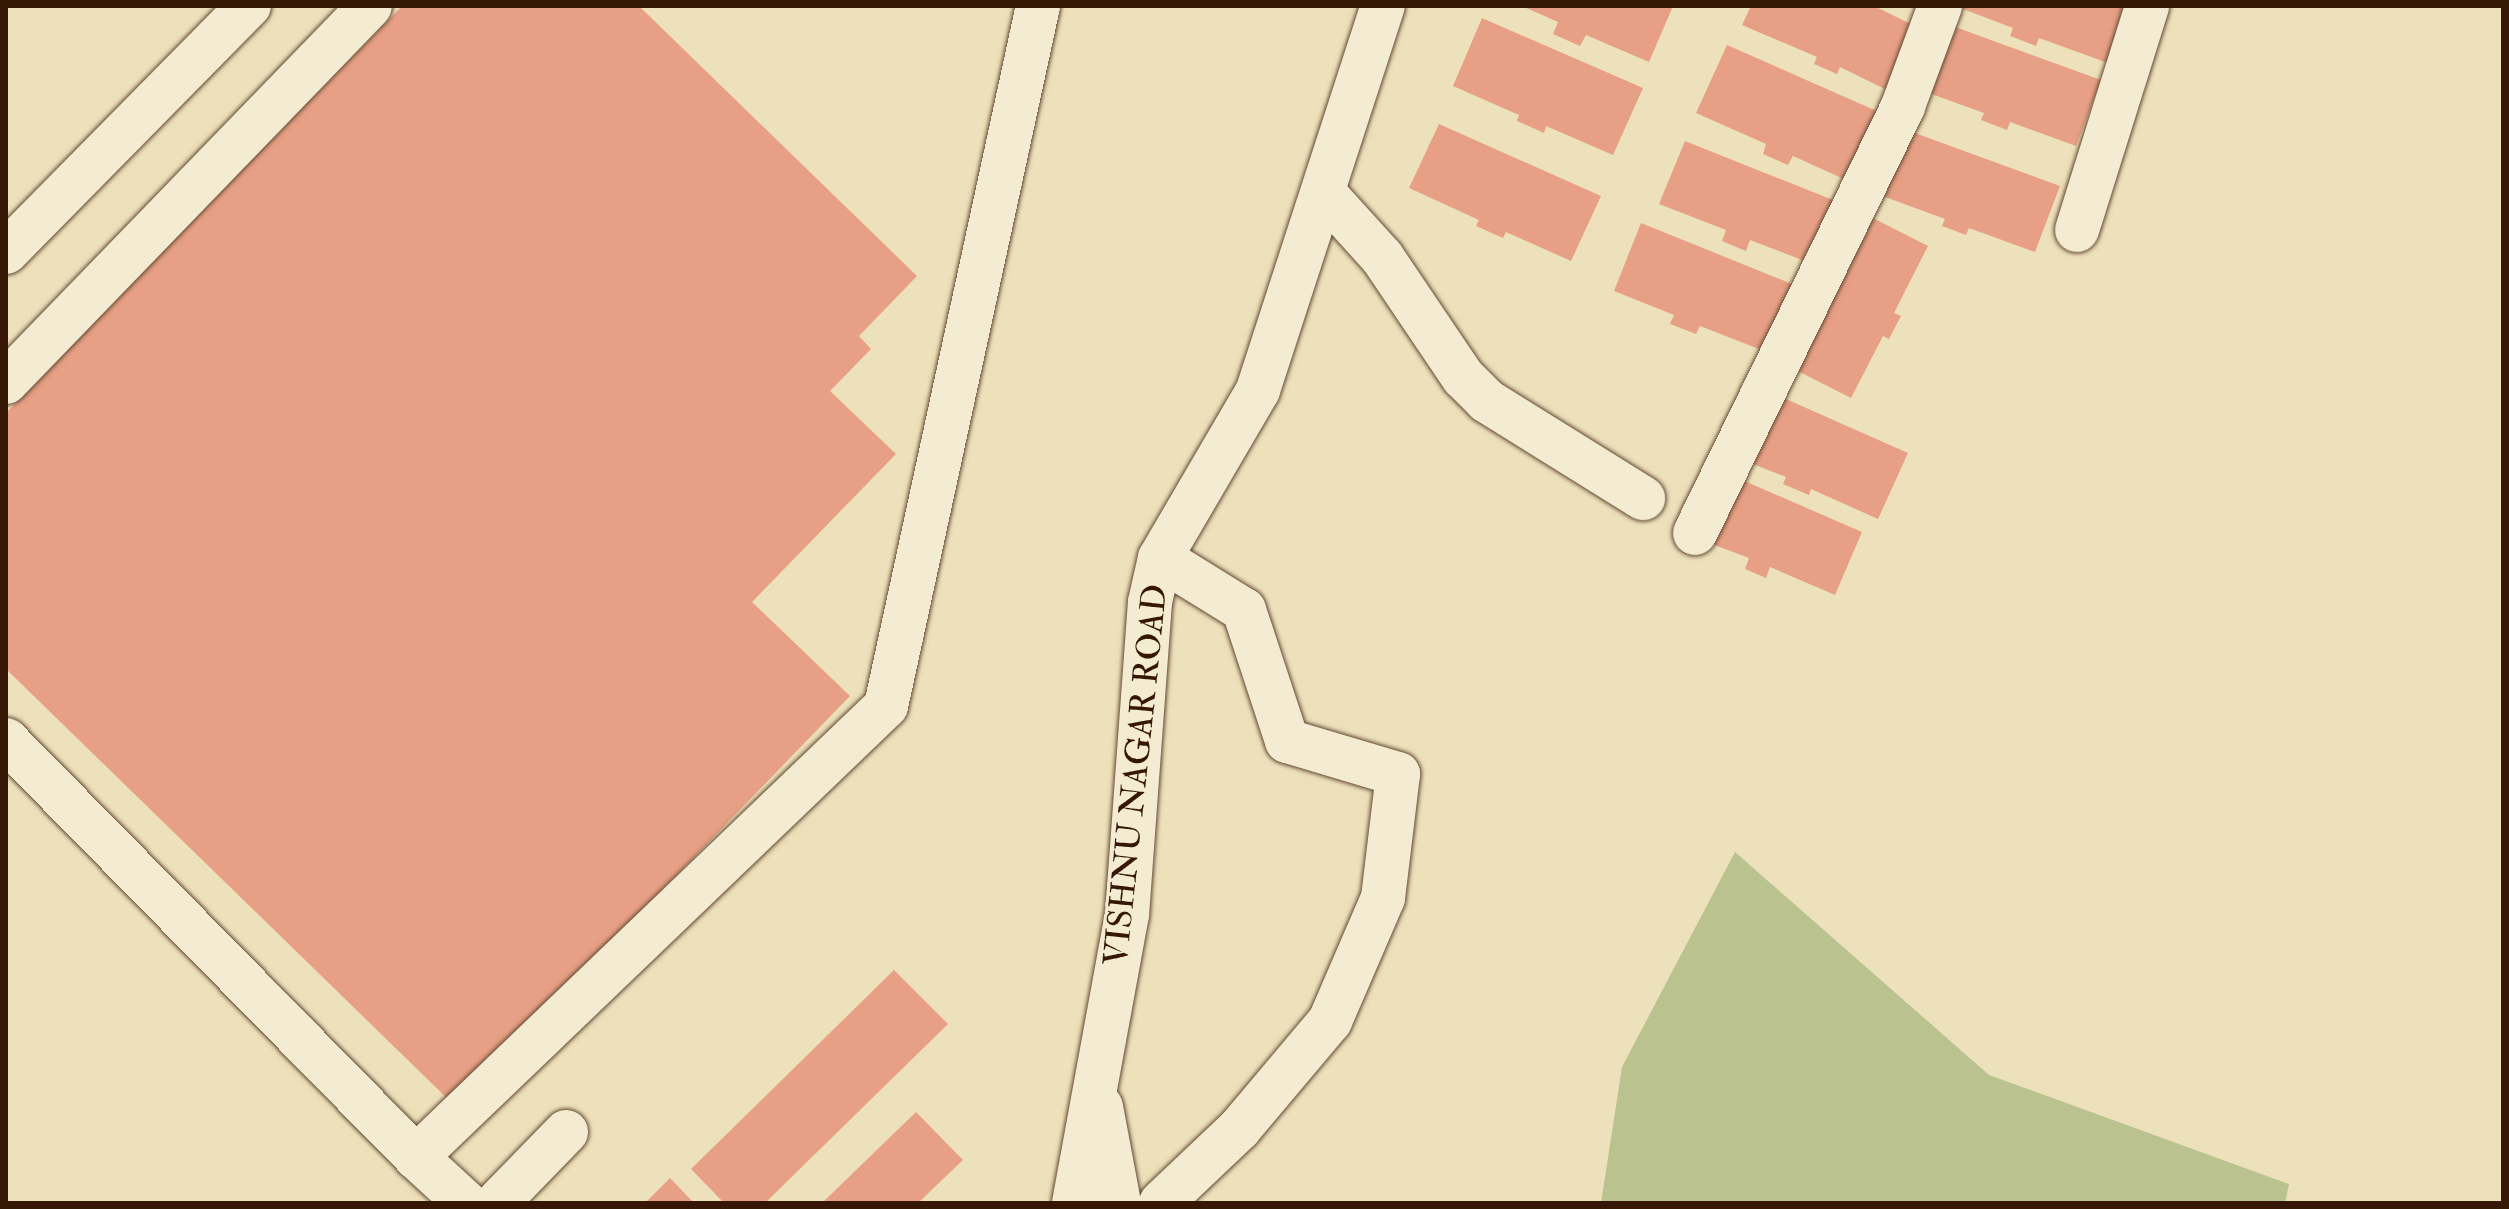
<!DOCTYPE html>
<style>
body{margin:0}
#map{position:relative;width:2509px;height:1209px;overflow:hidden;background:#ede1bb;font-family:"IM FELL Double Pica",serif}
div>[style]{position:absolute}
.green>*{inset:0;background:#bac28f}
.building>*{inset:0;background:#e7a085}
.roads{filter:drop-shadow(0 0 2px #644932) drop-shadow(0 0 2px #644932)}
.minor>*{height:44px;margin:-22px;padding:0 22px;transform-origin:22px;border-radius:22px;background:#f3ecd3}
span{translate:-50% -50%;white-space:nowrap;text-align:center;line-height:1.15;-webkit-text-stroke:6px #f3ecd3;paint-order:stroke}
.street-label{font-size:34px;color:#361604}
.frame{position:absolute;inset:0;border:8px solid #361604;pointer-events:none}
</style>
<div id="map">
<div class="green">
<div style="clip-path:polygon(1735px 852px,1989px 1075px,2289px 1184px,2285px 1203px,1601px 1203px,1622px 1067px)"></div>
</div>
<div class="building">
<div style="clip-path:polygon(402px 6px,639px 6px,917px 276px,859px 336px,871px 349px,830px 391px,896px 454px,752px 602px,850px 696px,454px 1105px,6px 669px,6px 413px)"></div>
<div style="clip-path:polygon(1522px 6px,1673px 6px,1649px 62px,1586px 35px,1580px 46px,1553px 34px,1558px 22px)"></div>
<div style="clip-path:polygon(1751px 6px,1874px 6px,1917px 27px,1895px 94px,1840px 67px,1837px 74px,1814px 64px,1817px 57px,1742px 25px)"></div>
<div style="clip-path:polygon(1955px 6px,2130px 6px,2108px 63px,2039px 38px,2036px 46px,2010px 36px,2013px 28px)"></div>
<div style="clip-path:polygon(1482px 18px,1643px 88px,1613px 155px,1546px 126px,1544px 133px,1517px 121px,1519px 115px,1453px 86px)"></div>
<div style="clip-path:polygon(1947px 24px,2101px 80px,2076px 146px,2010px 122px,2007px 130px,1981px 120px,1984px 113px,1923px 91px)"></div>
<div style="clip-path:polygon(1727px 45px,1888px 116px,1857px 185px,1793px 156px,1788px 165px,1763px 154px,1766px 144px,1696px 113px)"></div>
<div style="clip-path:polygon(1439px 124px,1601px 196px,1571px 261px,1506px 232px,1503px 238px,1476px 226px,1479px 220px,1409px 188px)"></div>
<div style="clip-path:polygon(1904px 129px,2060px 186px,2035px 252px,1969px 228px,1966px 235px,1942px 226px,1945px 219px,1880px 195px)"></div>
<div style="clip-path:polygon(1685px 141px,1843px 204px,1818px 266px,1750px 240px,1746px 251px,1722px 241px,1726px 230px,1659px 204px)"></div>
<div style="clip-path:polygon(1861px 212px,1928px 246px,1894px 313px,1901px 316px,1889px 339px,1883px 336px,1851px 398px,1784px 364px)"></div>
<div style="clip-path:polygon(1641px 223px,1792px 284px,1764px 351px,1700px 326px,1696px 334px,1670px 324px,1674px 315px,1614px 291px)"></div>
<div style="clip-path:polygon(1777px 395px,1908px 453px,1878px 519px,1811px 489px,1809px 495px,1783px 484px,1786px 477px,1743px 460px)"></div>
<div style="clip-path:polygon(1733px 476px,1862px 532px,1835px 595px,1770px 567px,1766px 578px,1745px 569px,1749px 558px,1704px 541px)"></div>
<div style="clip-path:polygon(894px 970px,948px 1024px,765px 1203px,724px 1203px,691px 1169px)"></div>
<div style="clip-path:polygon(916px 1112px,963px 1160px,918px 1203px,822px 1203px)"></div>
<div style="clip-path:polygon(670px 1178px,694px 1203px,645px 1203px)"></div>
</div>
<div class="roads">
<div class="minor">
<div style="left:1323px;top:192px;width:88px;rotate:47.8deg"></div>
<div style="left:1382px;top:257px;width:145px;rotate:56deg"></div>
<div style="left:1463px;top:377px;width:34px;rotate:45deg"></div>
<div style="left:1487px;top:401px;width:184px;rotate:31.9deg"></div>
<div style="left:2077px;top:230px;width:235px;rotate:-72.6deg"></div>
<div style="left:6px;top:252px;width:346px;rotate:-45.4deg"></div>
<div style="left:6px;top:382px;width:523px;rotate:-45.93deg"></div>
<div style="left:1695px;top:533px;width:475px;rotate:-64deg"></div>
<div style="left:1903px;top:106px;width:107px;rotate:-69.7deg"></div>
<div style="left:1160px;top:558px;width:99px;rotate:31.8deg"></div>
<div style="left:1244px;top:610px;width:138px;rotate:71.8deg"></div>
<div style="left:1287px;top:741px;width:116px;rotate:16.6deg"></div>
<div style="left:1398px;top:774px;width:125px;rotate:96.9deg"></div>
<div style="left:1383px;top:898px;width:134px;rotate:113.3deg"></div>
<div style="left:1330px;top:1021px;width:140px;rotate:130.1deg"></div>
<div style="left:1240px;top:1128px;width:109px;rotate:136.5deg"></div>
<div style="left:6px;top:740px;width:585px;rotate:45.48deg"></div>
<div style="left:1101px;top:1107px;width:98px;rotate:79.4deg"></div>
<div style="left:466px;top:1203px;width:68px;rotate:-137.4deg"></div>
<div style="left:416px;top:1157px;width:651px;rotate:-43.82deg"></div>
<div style="left:886px;top:706px;width:716px;rotate:-77.75deg"></div>
<div style="left:497px;top:1203px;width:99px;rotate:-45.8deg"></div>
<div style="left:1074px;top:1203px;width:293px;rotate:-79.6deg"></div>
<div style="left:1127px;top:915px;width:314px;rotate:-85.8deg"></div>
<div style="left:1150px;top:602px;width:45px;rotate:-77.2deg"></div>
<div style="left:1160px;top:558px;width:194px;rotate:-59.7deg"></div>
<div style="left:1258px;top:390px;width:404px;rotate:-72deg"></div>
</div>
</div>
<div class="street-label">
<span style="left:1136px;top:775px;rotate:-84deg">VISHNU NAGAR ROAD</span>
</div>
<div class="frame"></div>
</div>
